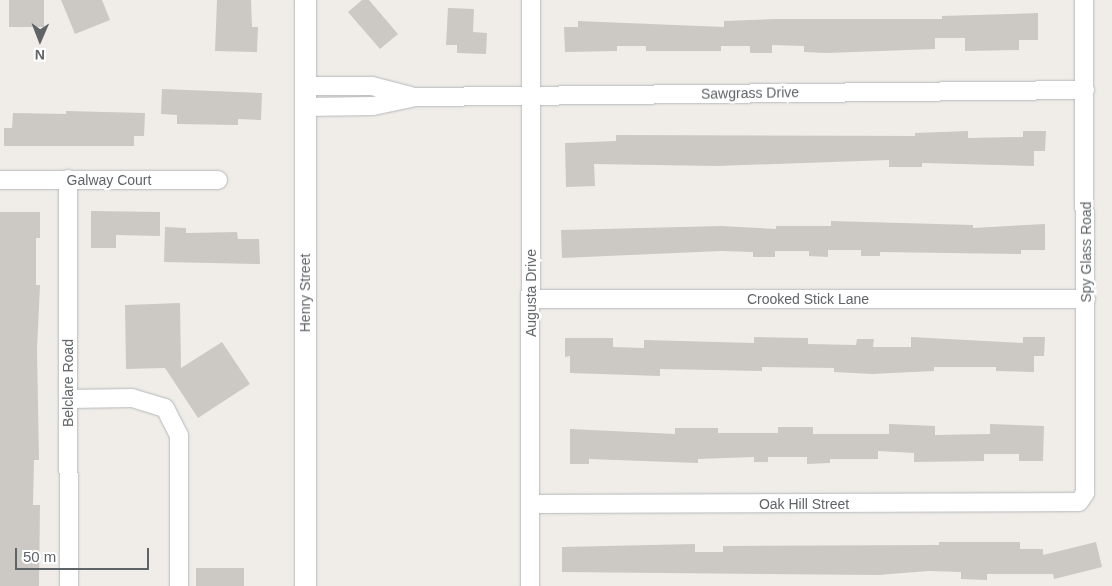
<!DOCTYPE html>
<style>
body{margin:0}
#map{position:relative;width:1112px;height:586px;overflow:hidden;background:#f0ede8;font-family:Arial,sans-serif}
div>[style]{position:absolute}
.building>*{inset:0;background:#ccc8c4;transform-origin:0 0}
.roads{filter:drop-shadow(0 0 1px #b5b8bb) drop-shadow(0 0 1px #b5b8bb)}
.minor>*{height:18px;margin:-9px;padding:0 9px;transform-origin:9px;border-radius:9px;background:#fff}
.tertiary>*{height:21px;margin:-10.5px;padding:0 10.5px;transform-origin:10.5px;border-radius:10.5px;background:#fff}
span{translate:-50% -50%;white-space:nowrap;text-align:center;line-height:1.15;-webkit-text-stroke:5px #fff;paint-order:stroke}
.street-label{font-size:14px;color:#5f6467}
.north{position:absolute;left:15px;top:15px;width:50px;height:50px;-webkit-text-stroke:4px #fff;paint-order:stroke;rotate:181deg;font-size:14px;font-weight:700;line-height:20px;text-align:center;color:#5f6467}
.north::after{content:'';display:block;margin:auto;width:18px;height:22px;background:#5f6467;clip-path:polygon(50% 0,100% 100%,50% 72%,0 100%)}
.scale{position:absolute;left:15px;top:548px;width:134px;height:22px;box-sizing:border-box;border:2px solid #5f6467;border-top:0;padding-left:6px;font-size:15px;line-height:18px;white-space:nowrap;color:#5f6467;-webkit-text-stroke:4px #fff;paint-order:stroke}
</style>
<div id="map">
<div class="building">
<div style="left:9px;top:0;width:35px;height:27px"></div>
<div style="clip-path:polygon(61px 0,102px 0,110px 20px,75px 34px)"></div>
<div style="clip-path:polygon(217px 0,251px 0,252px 27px,258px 27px,257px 52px,215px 51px)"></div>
<div style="clip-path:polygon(362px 0,369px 0,398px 34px,380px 49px,348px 12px)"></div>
<div style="clip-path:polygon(448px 8px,474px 9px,473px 32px,487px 33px,486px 54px,457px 53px,457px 45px,446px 45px)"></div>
<div style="clip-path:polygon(1038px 13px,1038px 40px,1019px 40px,1019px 50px,965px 51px,965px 38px,935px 38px,935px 49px,827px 53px,804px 52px,804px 46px,772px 45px,772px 53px,750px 53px,750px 46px,721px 46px,721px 51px,646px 51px,646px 46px,617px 46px,617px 51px,565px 52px,564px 27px,578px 27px,578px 21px,724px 27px,724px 21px,777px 19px,942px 19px,942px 16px)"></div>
<div style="clip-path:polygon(162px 89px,262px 93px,261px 120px,238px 119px,238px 125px,177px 124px,177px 115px,161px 114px)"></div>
<div style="clip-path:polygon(66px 111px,145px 113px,144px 136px,134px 136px,134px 146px,4px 146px,4px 128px,12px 128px,13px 113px,66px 114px)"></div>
<div style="clip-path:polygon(968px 131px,968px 138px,1023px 137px,1023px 131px,1046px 131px,1045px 151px,1034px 151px,1034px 166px,922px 163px,922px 167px,889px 167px,889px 160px,717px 166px,594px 164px,595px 186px,566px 187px,565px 143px,616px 141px,616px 135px,915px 136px,915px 133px)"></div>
<div style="clip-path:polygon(91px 211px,160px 212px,160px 236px,116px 235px,116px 248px,91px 248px)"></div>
<div style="clip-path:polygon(0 212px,40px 212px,40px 238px,36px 238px,36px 285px,40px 285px,37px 349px,39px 460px,34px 460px,33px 505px,40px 505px,39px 586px,0 586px)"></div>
<div style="clip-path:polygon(831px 221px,973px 225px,973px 228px,1045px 224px,1045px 250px,1021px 250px,1021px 254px,880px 252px,880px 256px,861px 256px,861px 250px,828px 250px,828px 257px,809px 256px,809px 251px,775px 251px,775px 257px,753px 257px,753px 252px,721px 251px,562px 258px,561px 230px,721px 226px,776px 229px,776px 226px,831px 226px)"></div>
<div style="clip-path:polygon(165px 227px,186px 228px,186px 233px,237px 232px,238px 239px,259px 239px,260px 264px,164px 262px)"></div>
<div style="clip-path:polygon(180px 303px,181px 368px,222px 342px,250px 384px,198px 418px,165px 368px,126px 369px,125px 305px)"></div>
<div style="clip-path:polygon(754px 337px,808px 338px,808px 344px,856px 345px,857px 339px,874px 339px,873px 347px,911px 347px,911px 337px,1023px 343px,1023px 337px,1045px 337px,1044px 356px,1034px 356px,1034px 372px,996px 371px,996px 367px,934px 367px,934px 371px,872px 374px,834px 372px,834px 368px,762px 367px,762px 371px,660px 369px,660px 376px,570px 373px,570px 356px,565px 357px,565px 338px,613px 338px,613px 347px,644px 348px,644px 340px,754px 343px)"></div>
<div style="clip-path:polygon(889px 424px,935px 426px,935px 435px,990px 434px,990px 424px,1044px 426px,1043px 461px,1019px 461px,1019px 454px,984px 454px,984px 461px,914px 462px,914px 453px,878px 451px,878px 459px,830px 459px,830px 463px,807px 464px,807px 457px,768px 457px,768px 462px,754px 462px,754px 457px,698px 459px,698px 463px,589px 459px,589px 464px,570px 464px,570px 429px,675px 434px,675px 428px,718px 428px,718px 433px,778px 433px,778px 427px,813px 427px,813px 434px,889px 434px)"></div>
<div style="clip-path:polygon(939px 542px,1020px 542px,1020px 549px,1043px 549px,1043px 555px,1096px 542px,1102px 567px,1054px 579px,1053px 574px,987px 574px,987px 580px,961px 579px,961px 572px,929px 571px,878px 575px,562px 572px,562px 547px,695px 544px,695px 552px,723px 552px,723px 546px,939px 545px)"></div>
<div style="left:196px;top:568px;width:48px;height:18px"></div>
</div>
<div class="roads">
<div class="minor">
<div style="left:305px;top:86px;width:67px"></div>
<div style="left:372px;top:86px;width:40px;rotate:14.4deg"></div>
<div style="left:305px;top:107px;width:68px;rotate:-0.8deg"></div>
<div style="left:373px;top:106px;width:44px;rotate:-11.8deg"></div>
<div style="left:416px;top:97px;width:669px;rotate:-0.6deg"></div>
<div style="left:68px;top:179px;width:407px;rotate:89.9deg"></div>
<div style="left:0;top:180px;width:218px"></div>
<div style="left:531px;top:299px;width:555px"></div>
<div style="left:68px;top:399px;width:64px;rotate:-0.9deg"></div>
<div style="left:132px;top:398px;width:34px;rotate:17deg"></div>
<div style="left:165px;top:408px;width:30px;rotate:63deg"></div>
<div style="left:179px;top:435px;width:151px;rotate:90deg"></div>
<div style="left:530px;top:504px;width:549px;rotate:-0.21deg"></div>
<div style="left:1079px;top:502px;width:11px;rotate:-56deg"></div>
<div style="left:1085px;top:493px;width:493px;rotate:-90.1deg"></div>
<div style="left:530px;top:586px;width:586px;rotate:-89.9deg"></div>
</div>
<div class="tertiary">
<div style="left:305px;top:0;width:586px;rotate:90deg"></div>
</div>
</div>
<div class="street-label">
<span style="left:750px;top:93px;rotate:-1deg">Sawgrass Drive</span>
<span style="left:109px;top:180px">Galway Court</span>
<span style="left:1086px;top:252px;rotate:-90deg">Spy Glass Road</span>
<span style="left:305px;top:293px;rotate:-90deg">Henry Street</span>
<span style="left:531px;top:293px;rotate:-90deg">Augusta Drive</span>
<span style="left:808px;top:299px">Crooked Stick Lane</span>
<span style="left:68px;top:383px;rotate:-90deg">Belclare Road</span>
<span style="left:804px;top:504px">Oak Hill Street</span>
</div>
<div class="north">N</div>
<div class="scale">50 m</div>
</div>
